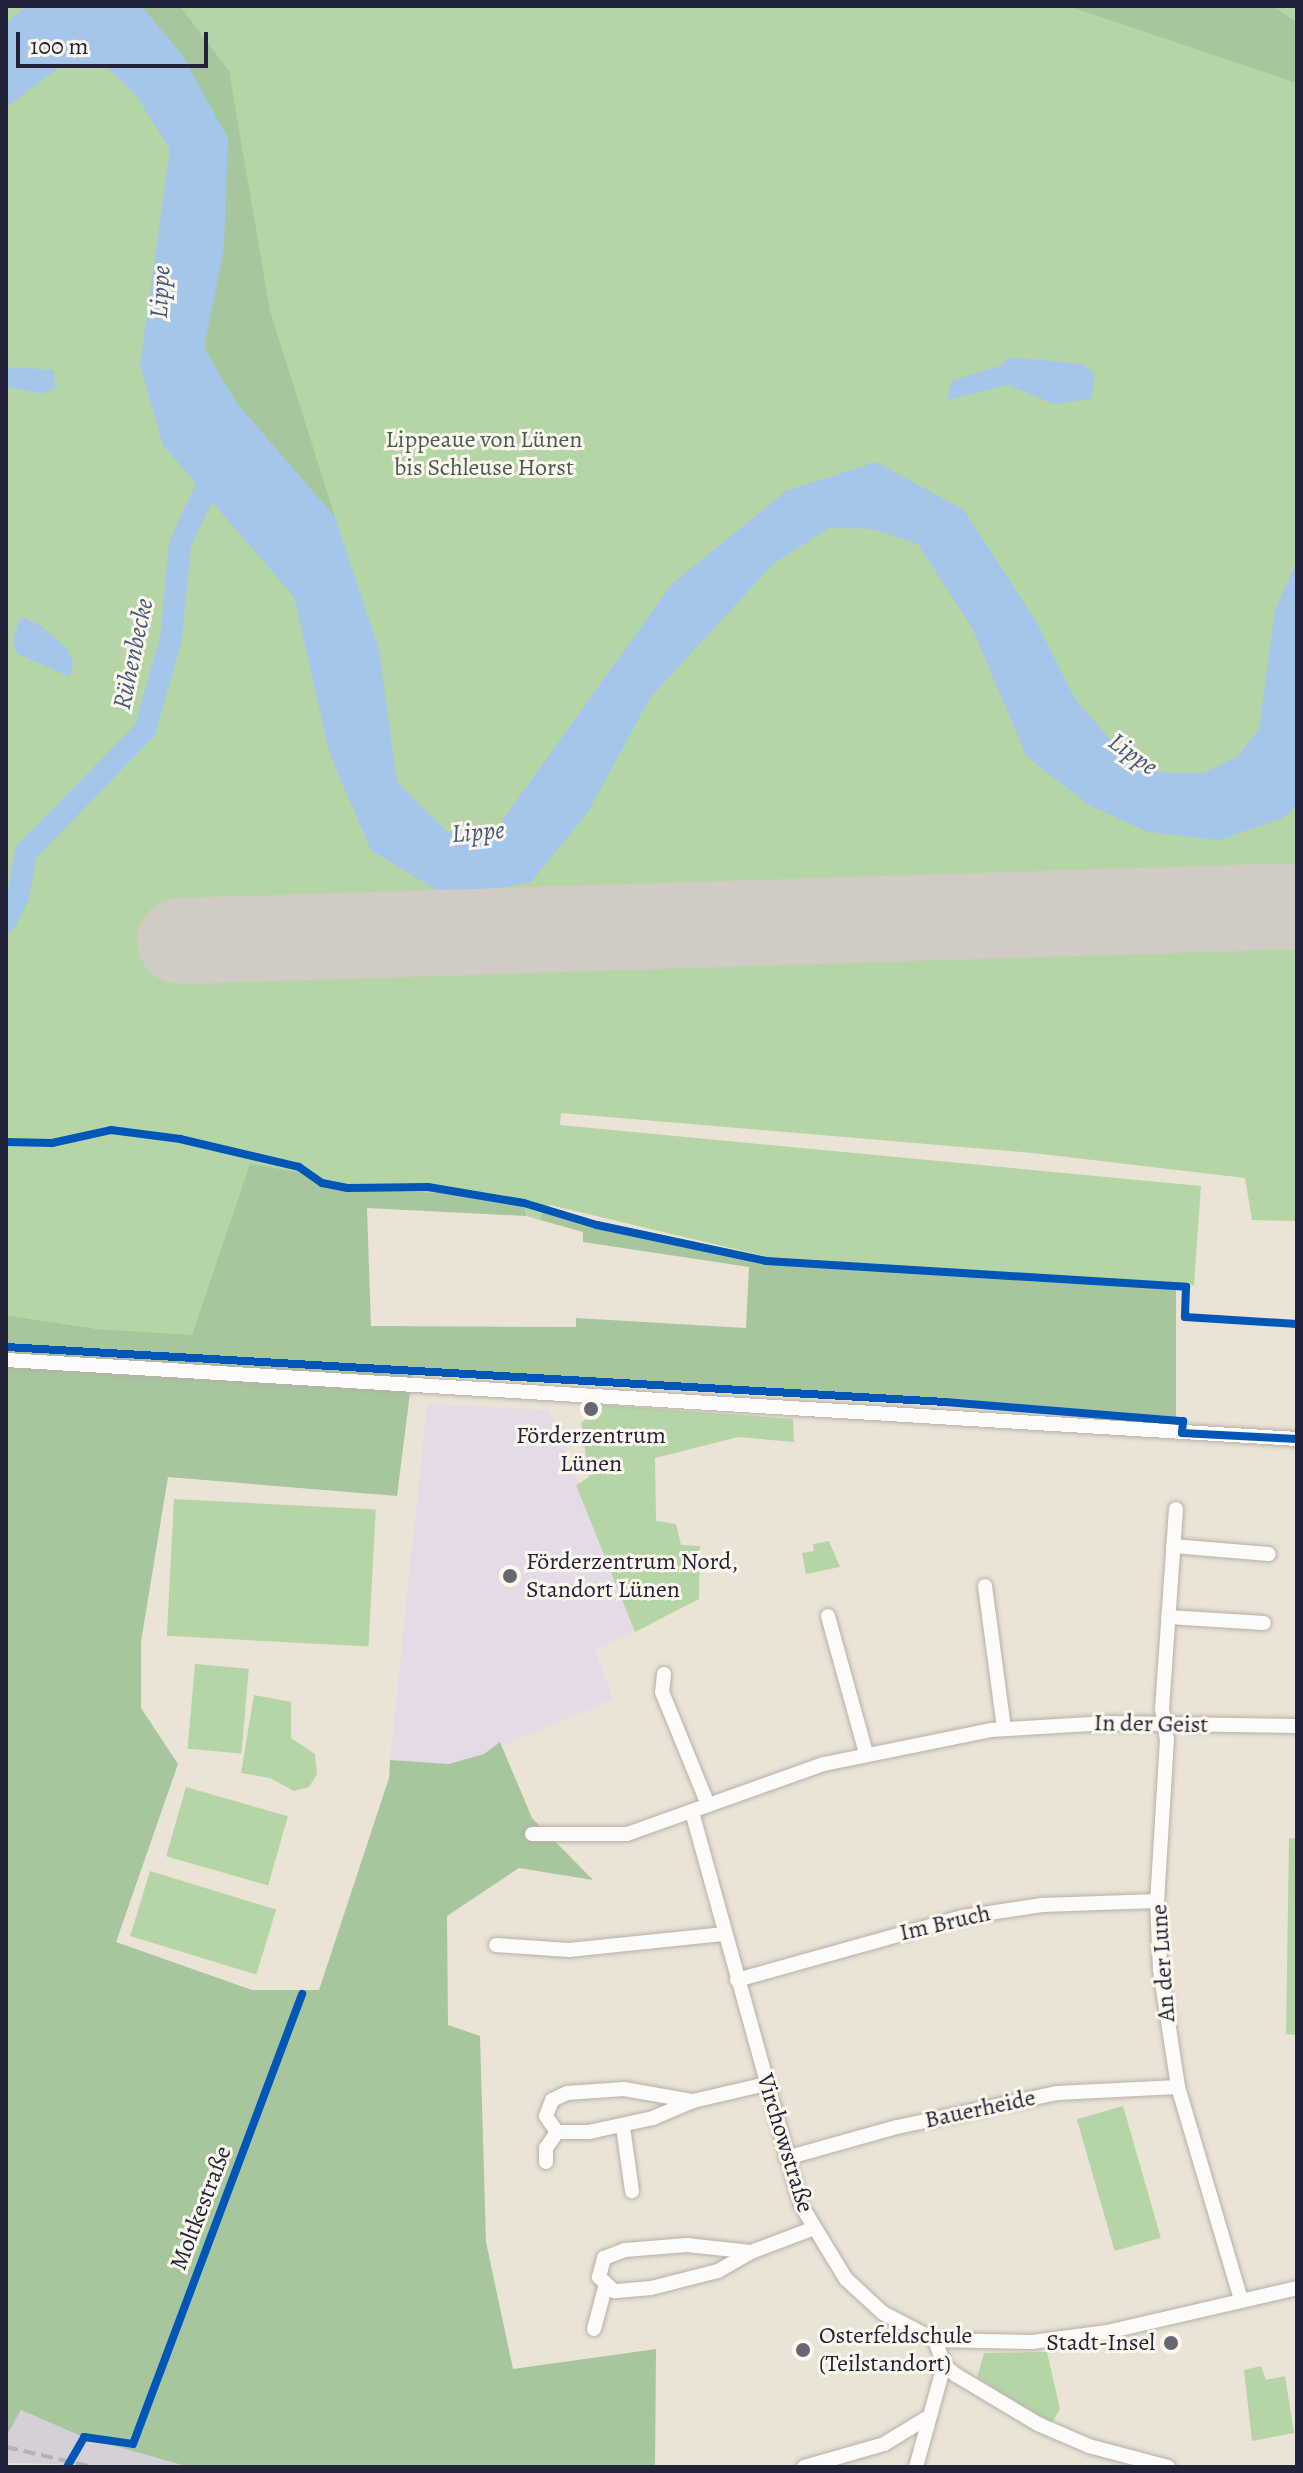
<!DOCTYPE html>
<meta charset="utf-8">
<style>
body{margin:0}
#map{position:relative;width:1303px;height:2473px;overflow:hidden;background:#ebe3d5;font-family:Alegreya,serif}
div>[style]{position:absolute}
.built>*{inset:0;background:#e4dbe7}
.industrial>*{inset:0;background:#d5d0d8}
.green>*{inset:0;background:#b6d5a7;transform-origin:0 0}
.forest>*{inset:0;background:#a7c69d}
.water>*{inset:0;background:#a4c6eb}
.river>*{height:22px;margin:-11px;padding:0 11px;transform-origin:11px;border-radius:11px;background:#a4c6eb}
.runway>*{height:86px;margin:-43px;padding:0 43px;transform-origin:43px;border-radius:43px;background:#d0cbc4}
.roads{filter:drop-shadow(0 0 2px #b5b0aa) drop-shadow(0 0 2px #b5b0aa)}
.minor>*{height:14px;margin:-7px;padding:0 7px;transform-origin:7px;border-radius:7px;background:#fcfbf9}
.rail>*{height:4px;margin-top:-2px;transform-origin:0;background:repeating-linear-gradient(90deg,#b4b3b4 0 12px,transparent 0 18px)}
.cycleway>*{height:8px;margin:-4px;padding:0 4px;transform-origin:4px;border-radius:4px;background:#0057b8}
.dots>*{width:22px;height:22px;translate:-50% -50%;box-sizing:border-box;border:4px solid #fbf7ec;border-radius:50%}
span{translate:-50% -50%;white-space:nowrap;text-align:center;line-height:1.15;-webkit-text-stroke:6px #fbf7ec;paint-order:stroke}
.park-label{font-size:24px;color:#475d54}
.poi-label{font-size:24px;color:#22223b}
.left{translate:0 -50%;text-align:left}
.right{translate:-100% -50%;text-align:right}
.street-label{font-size:24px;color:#22223b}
.water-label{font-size:26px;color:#45577c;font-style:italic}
.frame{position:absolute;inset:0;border:8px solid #22223b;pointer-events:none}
.scale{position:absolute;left:16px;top:32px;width:192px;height:36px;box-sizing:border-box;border:4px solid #22223b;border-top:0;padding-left:10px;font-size:24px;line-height:28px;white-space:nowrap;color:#22223b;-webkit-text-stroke:6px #fbf7ec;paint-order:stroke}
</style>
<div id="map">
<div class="built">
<div style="clip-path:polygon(427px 1404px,549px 1410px,635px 1632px,594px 1649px,613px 1699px,466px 1761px,430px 1766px,390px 1760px)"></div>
</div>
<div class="industrial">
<div style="clip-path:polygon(21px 2410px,83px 2437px,189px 2467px,6px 2463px,6px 2437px)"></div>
</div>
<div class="green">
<div style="clip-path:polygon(6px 6px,1297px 6px,1297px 1221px,1252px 1220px,1245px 1178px,1033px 1153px,561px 1113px,560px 1125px,1201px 1186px,1194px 1285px,768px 1257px,550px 1205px,540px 1220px,526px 1216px,525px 1205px,440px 1193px,321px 1187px,299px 1172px,192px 1336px,98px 1329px,6px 1315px)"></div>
<div style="clip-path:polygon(603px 1405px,793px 1419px,794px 1442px,738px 1437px,655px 1458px,656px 1521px,676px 1524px,681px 1545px,700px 1546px,699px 1599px,635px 1632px,576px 1485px,589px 1477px,581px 1423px)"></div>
<div style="left:174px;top:1499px;width:202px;height:137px;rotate:3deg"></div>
<div style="clip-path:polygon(829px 1541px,840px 1567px,806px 1574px,802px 1553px,814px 1551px,813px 1544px)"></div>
<div style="left:195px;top:1664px;width:54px;height:85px;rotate:5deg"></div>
<div style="clip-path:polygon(254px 1695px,291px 1702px,291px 1738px,315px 1754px,317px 1774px,309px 1787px,294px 1791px,270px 1778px,241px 1773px)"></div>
<div style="left:186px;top:1787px;width:106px;height:72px;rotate:16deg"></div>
<div style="clip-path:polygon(1289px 1838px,1297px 1839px,1297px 2035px,1286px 2034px)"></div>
<div style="left:150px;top:1871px;width:132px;height:68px;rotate:17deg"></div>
<div style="left:1123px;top:2106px;width:137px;height:48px;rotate:74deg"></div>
<div style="clip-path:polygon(1047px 2352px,1060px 2409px,1052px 2423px,977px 2378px,984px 2353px)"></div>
<div style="clip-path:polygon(1261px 2366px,1266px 2380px,1285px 2376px,1294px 2433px,1252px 2441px,1244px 2370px)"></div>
</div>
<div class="forest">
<div style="clip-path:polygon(141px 6px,180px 6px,229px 71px,270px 311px,335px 517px,237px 404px,204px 348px,224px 246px,182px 55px)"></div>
<div style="clip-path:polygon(1068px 6px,1272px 6px,1297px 22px,1297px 83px)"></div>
<div style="clip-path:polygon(250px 1164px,299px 1172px,322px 1187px,440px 1193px,525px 1205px,526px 1216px,367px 1208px,371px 1326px,576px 1327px,576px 1318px,746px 1328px,749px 1267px,583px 1242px,583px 1232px,540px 1220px,544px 1210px,768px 1257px,1176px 1283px,1176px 1418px,413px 1369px,397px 1496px,168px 1477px,141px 1642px,141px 1708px,178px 1764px,116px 1942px,252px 1990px,319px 1990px,389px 1778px,390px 1760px,449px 1764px,484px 1754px,500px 1742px,532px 1818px,593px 1880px,519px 1868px,447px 1916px,448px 2025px,480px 2036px,486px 2242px,513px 2369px,656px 2349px,655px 2467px,189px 2467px,83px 2437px,21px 2410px,6px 2437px,6px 1315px,98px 1329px,192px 1335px)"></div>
</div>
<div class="water">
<div style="clip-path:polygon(27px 6px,141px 6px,182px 55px,228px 138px,224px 246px,204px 348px,237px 404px,335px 517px,379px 649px,397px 782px,449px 833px,499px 825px,672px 584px,786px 491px,876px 462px,964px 510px,1037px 623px,1075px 699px,1129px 761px,1166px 773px,1203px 773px,1237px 757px,1259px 729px,1275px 610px,1297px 561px,1297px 805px,1285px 817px,1219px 840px,1148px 832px,1089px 805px,1027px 757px,972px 628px,918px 544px,872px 529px,829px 528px,773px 564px,650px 698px,588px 812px,531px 882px,487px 891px,436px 890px,371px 850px,330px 755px,294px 597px,163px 445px,140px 365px,170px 149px,137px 97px,106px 66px,63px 64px,6px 108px,6px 23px)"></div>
<div style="clip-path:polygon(1011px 357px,1082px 364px,1095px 374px,1091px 399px,1054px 404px,1008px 385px,947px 400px,951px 381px,999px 366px)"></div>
<div style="clip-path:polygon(6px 367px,54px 370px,55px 388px,42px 394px,6px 386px)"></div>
<div style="clip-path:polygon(21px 617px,40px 625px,66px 647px,73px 663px,70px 677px,16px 653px,13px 639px)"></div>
</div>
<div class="river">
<div style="left:6px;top:921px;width:28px;rotate:-64deg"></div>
<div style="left:18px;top:896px;width:45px;rotate:-79.7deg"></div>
<div style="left:26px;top:852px;width:170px;rotate:-45.7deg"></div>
<div style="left:145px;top:730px;width:95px;rotate:-74.1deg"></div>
<div style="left:171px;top:639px;width:95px;rotate:-84.6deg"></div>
<div style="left:180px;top:544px;width:85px;rotate:-64.9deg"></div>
</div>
<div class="runway">
<div style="left:180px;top:941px;width:1118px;rotate:-1.79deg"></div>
</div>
<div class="roads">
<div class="minor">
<div style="left:6px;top:1360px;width:1293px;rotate:3.5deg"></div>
<div style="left:1176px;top:1509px;width:200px;rotate:94deg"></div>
<div style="left:1162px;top:1709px;width:30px;rotate:81deg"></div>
<div style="left:1167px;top:1739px;width:162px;rotate:93.5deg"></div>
<div style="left:1157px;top:1901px;width:68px;rotate:87.5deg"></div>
<div style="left:1160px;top:1969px;width:119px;rotate:81.3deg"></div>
<div style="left:1178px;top:2087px;width:222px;rotate:73.5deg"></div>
<div style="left:1173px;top:1546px;width:96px;rotate:4.8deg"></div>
<div style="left:985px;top:1586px;width:143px;rotate:82.4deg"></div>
<div style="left:828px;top:1616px;width:142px;rotate:74.5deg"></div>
<div style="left:1168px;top:1617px;width:96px;rotate:3.6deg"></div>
<div style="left:664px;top:1674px;width:18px;rotate:96deg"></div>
<div style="left:662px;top:1692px;width:122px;rotate:67.8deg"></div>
<div style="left:692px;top:1812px;width:408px;rotate:74.5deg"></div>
<div style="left:801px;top:2205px;width:87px;rotate:58.7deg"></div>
<div style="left:846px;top:2279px;width:50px;rotate:42.6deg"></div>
<div style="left:883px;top:2313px;width:59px;rotate:27.4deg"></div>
<div style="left:935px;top:2340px;width:97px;rotate:1.2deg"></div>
<div style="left:1032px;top:2342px;width:76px;rotate:-7.6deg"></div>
<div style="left:1107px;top:2332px;width:195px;rotate:-13deg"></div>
<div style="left:532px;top:1834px;width:95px"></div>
<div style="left:627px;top:1834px;width:209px;rotate:-19.6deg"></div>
<div style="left:824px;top:1764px;width:170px;rotate:-11.5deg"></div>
<div style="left:991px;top:1730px;width:116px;rotate:-3.5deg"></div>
<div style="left:1107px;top:1723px;width:190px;rotate:0.9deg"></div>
<div style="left:496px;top:1945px;width:73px;rotate:3.9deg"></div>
<div style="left:569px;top:1950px;width:157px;rotate:-5.9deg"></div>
<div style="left:737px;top:1980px;width:235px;rotate:-15.6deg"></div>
<div style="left:963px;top:1917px;width:80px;rotate:-8.6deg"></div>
<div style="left:1042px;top:1905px;width:115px;rotate:-2deg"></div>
<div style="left:693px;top:2101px;width:43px;rotate:157deg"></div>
<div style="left:653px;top:2118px;width:66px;rotate:167.7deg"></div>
<div style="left:589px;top:2132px;width:32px;rotate:180deg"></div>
<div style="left:557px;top:2132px;width:19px;rotate:-125deg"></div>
<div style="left:546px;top:2116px;width:17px;rotate:-69deg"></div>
<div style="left:552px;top:2100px;width:17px;rotate:-25deg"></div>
<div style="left:567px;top:2093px;width:57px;rotate:-4deg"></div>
<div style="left:624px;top:2089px;width:70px;rotate:9.9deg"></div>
<div style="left:693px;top:2101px;width:75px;rotate:-13.1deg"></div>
<div style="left:623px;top:2127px;width:65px;rotate:82deg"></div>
<div style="left:786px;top:2158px;width:115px;rotate:-15.6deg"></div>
<div style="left:897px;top:2127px;width:164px;rotate:-12deg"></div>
<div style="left:1057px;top:2093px;width:121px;rotate:-2.8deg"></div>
<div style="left:546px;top:2162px;width:14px;rotate:-90deg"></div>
<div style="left:546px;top:2148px;width:19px;rotate:-55deg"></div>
<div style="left:751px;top:2252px;width:38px;rotate:150deg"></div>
<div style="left:718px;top:2271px;width:69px;rotate:165.8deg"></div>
<div style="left:651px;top:2288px;width:37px;rotate:175deg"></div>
<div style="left:614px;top:2291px;width:21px;rotate:-137deg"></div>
<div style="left:599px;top:2277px;width:20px;rotate:-75deg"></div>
<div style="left:604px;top:2258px;width:22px;rotate:-21deg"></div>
<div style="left:625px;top:2250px;width:62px;rotate:-4.6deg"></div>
<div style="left:687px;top:2245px;width:64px;rotate:6.2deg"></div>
<div style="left:751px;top:2252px;width:65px;rotate:-20.7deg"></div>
<div style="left:594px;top:2329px;width:42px;rotate:-75deg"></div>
<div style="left:935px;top:2340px;width:27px;rotate:70deg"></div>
<div style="left:944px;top:2365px;width:16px;rotate:40deg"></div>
<div style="left:956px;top:2375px;width:96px;rotate:30.9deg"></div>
<div style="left:1038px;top:2424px;width:56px;rotate:23.3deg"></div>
<div style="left:1089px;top:2446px;width:82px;rotate:14.9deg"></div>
<div style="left:804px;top:2467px;width:83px;rotate:-16deg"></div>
<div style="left:884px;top:2444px;width:50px;rotate:-31.2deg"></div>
<div style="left:916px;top:2467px;width:106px;rotate:-74.6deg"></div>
</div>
</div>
<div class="rail">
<div style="left:6px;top:2447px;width:89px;rotate:12.9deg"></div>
</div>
<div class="cycleway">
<div style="left:6px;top:1142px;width:46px;rotate:1.2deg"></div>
<div style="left:52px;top:1143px;width:60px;rotate:-12.4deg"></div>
<div style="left:111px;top:1130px;width:70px;rotate:7.4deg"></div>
<div style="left:180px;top:1139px;width:122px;rotate:13.2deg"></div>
<div style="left:299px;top:1167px;width:28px;rotate:35deg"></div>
<div style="left:322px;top:1183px;width:26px;rotate:11deg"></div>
<div style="left:348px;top:1188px;width:80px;rotate:-0.7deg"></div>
<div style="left:428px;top:1187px;width:97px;rotate:9.5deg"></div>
<div style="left:524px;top:1203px;width:76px;rotate:16.8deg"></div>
<div style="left:597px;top:1225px;width:173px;rotate:12deg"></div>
<div style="left:766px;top:1261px;width:421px;rotate:3.5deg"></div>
<div style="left:1186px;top:1287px;width:30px;rotate:92deg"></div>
<div style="left:1185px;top:1317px;width:112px;rotate:3.6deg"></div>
<div style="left:6px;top:1347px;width:941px;rotate:3.35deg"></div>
<div style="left:945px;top:1402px;width:239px;rotate:4.6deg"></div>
<div style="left:1183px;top:1421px;width:12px;rotate:95deg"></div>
<div style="left:1182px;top:1433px;width:115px;rotate:3deg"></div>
<div style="left:67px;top:2467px;width:34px;rotate:-60deg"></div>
<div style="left:84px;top:2437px;width:49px;rotate:8.1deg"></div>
<div style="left:133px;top:2444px;width:481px;rotate:-69.4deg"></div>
</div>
<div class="dots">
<div style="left:591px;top:1409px;background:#686671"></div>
<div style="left:510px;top:1576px;background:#686671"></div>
<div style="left:1171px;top:2343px;background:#686671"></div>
<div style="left:803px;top:2350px;background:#686671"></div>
</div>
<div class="park-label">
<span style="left:484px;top:454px">Lippeaue von Lünen<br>bis Schleuse Horst</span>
</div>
<div class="poi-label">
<span style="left:591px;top:1450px">Förderzentrum<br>Lünen</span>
<span class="left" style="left:526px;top:1576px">Förderzentrum Nord,<br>Standort Lünen</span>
<span class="left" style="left:819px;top:2350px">Osterfeldschule<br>(Teilstandort)</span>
<span class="right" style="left:1155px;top:2343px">Stadt-Insel</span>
</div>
<div class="street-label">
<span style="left:1151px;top:1724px;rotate:1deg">In der Geist</span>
<span style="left:945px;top:1923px;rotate:-13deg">Im Bruch</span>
<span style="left:1163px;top:1963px;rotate:-94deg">An der Lune</span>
<span style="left:980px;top:2109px;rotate:-12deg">Bauerheide</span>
<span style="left:785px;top:2143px;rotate:73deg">Virchowstraße</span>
<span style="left:201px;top:2208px;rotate:-69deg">Moltkestraße</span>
</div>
<div class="water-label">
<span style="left:160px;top:292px;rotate:-87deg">Lippe</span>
<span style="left:133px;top:654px;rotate:-78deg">Rühenbecke</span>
<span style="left:1133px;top:754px;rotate:36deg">Lippe</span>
<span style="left:478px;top:832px;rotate:-5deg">Lippe</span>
</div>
<div class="frame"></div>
<div class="scale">100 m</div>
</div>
